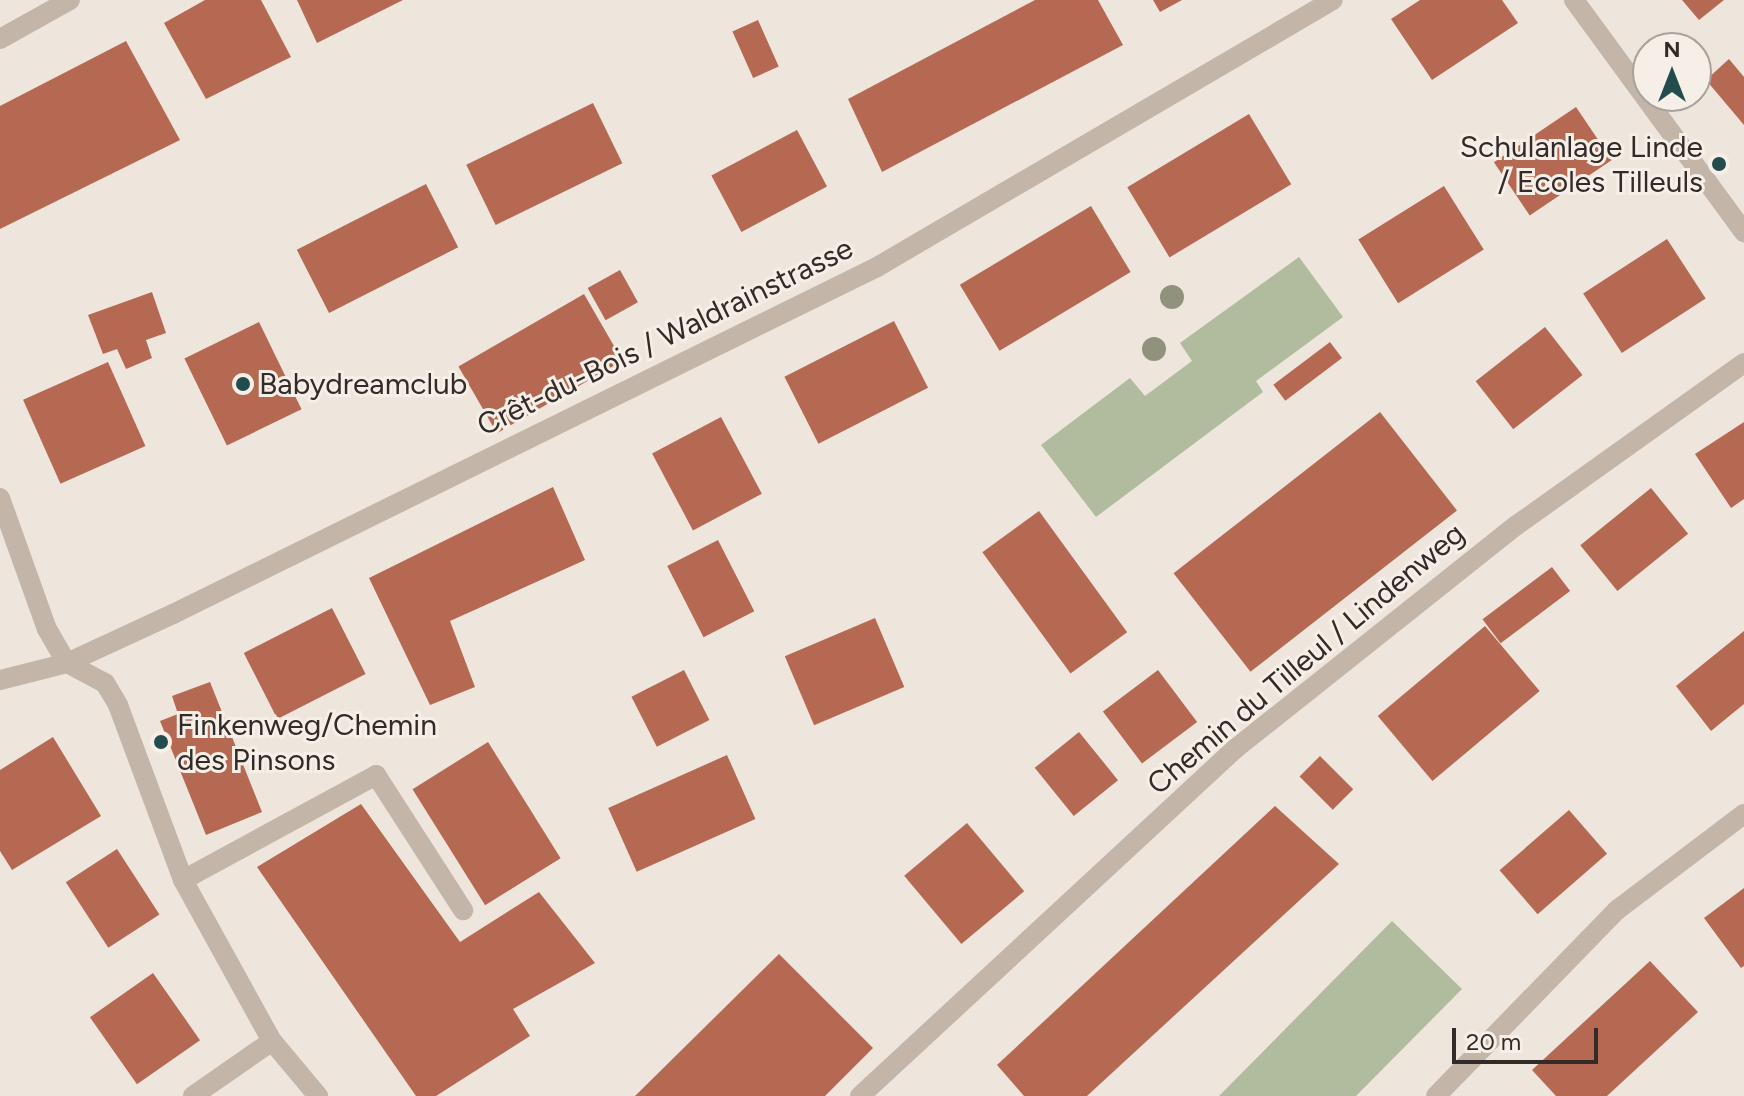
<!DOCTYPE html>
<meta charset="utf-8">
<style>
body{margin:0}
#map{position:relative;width:1744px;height:1096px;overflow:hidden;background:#eee5dc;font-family:Figtree,sans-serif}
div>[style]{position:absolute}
.green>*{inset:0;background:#b1bb9e}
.building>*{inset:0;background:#b56952;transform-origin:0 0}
.lane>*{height:20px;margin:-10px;padding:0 10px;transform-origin:10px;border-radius:10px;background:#c4b5a9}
.street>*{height:20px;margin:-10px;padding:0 10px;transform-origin:10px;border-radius:10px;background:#c4b5a9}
.trees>*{width:24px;height:24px;margin:-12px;border-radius:50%;background:#90927d}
.dots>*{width:22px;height:22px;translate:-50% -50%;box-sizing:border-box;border:4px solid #f6efe7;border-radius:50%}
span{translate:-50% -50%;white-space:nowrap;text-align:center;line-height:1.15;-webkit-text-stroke:6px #f6efe7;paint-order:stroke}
.poi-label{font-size:30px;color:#332b28}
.right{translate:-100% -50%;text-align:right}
.left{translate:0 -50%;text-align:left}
.street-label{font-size:30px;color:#332b28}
.north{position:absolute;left:1632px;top:32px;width:80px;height:80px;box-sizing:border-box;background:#f6efe7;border:2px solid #a8a19b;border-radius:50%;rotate:0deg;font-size:22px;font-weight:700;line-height:32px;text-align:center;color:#332b28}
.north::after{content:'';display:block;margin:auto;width:28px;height:36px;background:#234c4e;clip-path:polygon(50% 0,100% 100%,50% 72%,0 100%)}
.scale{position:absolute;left:1452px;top:1028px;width:146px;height:36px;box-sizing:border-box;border:4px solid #332b28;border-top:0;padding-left:10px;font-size:24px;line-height:28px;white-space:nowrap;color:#332b28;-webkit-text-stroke:6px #f6efe7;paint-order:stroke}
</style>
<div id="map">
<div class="green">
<div style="clip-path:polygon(1299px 257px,1343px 317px,1256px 381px,1263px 392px,1096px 517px,1041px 445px,1130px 378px,1145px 396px,1192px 361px,1180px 343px)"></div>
<div style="clip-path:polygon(1392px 921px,1462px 989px,1356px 1096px,1219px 1096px)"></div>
</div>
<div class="building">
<div style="clip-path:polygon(205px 0,261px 0,291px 57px,206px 99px,164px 23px)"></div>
<div style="clip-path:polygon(297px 0,403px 0,317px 43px)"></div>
<div style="clip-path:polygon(1035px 0,1098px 0,1123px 45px,882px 172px,848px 99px)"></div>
<div style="clip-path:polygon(1153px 0,1182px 0,1160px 12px)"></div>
<div style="clip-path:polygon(1420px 0,1502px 0,1518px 23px,1432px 80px,1391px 19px)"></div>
<div style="clip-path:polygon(1682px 0,1724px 0,1699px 20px)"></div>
<div style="left:758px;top:20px;width:51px;height:28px;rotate:66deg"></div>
<div style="clip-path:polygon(126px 41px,180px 140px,0 229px,0 106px)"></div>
<div style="clip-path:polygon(1729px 59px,1744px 77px,1744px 125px,1706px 80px)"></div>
<div style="left:593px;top:103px;width:67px;height:141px;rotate:64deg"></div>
<div style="left:1576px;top:107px;width:64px;height:99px;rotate:56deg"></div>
<div style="left:1249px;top:114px;width:82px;height:142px;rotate:59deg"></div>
<div style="left:797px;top:130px;width:64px;height:97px;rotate:62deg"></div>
<div style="left:426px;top:184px;width:71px;height:145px;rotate:63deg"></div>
<div style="left:1444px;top:186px;width:75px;height:101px;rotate:58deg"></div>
<div style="left:1091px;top:206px;width:77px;height:153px;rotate:59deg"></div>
<div style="left:1667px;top:239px;width:71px;height:100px;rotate:57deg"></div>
<div style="left:620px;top:270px;width:37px;height:37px;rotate:61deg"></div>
<div style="clip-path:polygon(152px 292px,166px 333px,146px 340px,152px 358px,126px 369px,117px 349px,103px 354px,88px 315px)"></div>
<div style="left:584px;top:294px;width:77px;height:145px;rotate:60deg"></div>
<div style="left:894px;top:321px;width:75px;height:123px;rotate:63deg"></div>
<div style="left:259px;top:322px;width:97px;height:83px;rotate:64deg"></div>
<div style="left:1545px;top:327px;width:61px;height:88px;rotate:52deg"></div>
<div style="left:1330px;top:342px;width:20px;height:71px;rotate:53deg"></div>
<div style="left:108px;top:362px;width:92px;height:93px;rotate:66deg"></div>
<div style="left:1380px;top:412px;width:125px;height:262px;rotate:52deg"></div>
<div style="left:721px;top:417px;width:87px;height:78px;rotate:62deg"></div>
<div style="clip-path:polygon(1744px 422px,1744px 499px,1731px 508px,1695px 454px)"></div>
<div style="clip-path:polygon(553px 487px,585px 560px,450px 621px,475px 687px,430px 705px,369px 578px)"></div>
<div style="left:1651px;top:488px;width:59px;height:91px;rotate:51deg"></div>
<div style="left:1039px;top:511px;width:150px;height:70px;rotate:54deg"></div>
<div style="left:718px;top:540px;width:80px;height:57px;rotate:63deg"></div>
<div style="left:1552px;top:567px;width:30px;height:87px;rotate:53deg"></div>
<div style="left:332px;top:608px;width:74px;height:99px;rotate:63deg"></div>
<div style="left:875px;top:618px;width:75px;height:98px;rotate:67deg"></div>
<div style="left:1485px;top:626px;width:85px;height:140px;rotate:50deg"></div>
<div style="clip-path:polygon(1744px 631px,1744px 704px,1711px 731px,1676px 686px)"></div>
<div style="left:684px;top:670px;width:56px;height:59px;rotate:63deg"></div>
<div style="left:1158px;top:670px;width:65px;height:69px;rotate:53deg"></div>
<div style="clip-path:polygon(210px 682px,262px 812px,206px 835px,160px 721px,178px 714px,172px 696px)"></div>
<div style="left:1079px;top:732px;width:62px;height:57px;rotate:51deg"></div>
<div style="clip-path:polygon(53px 737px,101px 816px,12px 870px,0 851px,0 770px)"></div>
<div style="left:488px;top:742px;width:137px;height:89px;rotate:58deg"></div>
<div style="left:727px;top:755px;width:70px;height:130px;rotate:66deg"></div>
<div style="left:1320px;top:756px;width:47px;height:29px;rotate:45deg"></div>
<div style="clip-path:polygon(361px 804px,460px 942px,539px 892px,595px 963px,513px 1009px,530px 1036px,436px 1096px,416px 1096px,257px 867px)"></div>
<div style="clip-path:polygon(1275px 806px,1339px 864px,1087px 1096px,1024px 1096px,997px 1065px)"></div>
<div style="left:1569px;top:810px;width:58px;height:92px;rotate:49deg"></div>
<div style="left:967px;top:823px;width:89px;height:82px;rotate:50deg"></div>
<div style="left:117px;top:849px;width:78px;height:61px;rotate:57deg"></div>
<div style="clip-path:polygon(1744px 888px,1744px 966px,1741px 968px,1704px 918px)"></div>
<div style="clip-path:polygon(779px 954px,873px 1048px,825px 1096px,635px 1096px)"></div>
<div style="clip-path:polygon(1650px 961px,1698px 1012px,1607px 1096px,1556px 1096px,1532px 1070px)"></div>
<div style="left:153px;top:973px;width:82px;height:77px;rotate:55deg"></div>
</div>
<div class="lane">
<div style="left:183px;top:880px;width:220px;rotate:-28.5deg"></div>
<div style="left:376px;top:775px;width:161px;rotate:57.2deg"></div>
</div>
<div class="street">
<div style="left:1574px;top:0;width:288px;rotate:53.8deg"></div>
<div style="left:0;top:39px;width:80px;rotate:-29.1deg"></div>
<div style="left:0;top:498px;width:139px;rotate:70.3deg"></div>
<div style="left:47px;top:629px;width:39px;rotate:60deg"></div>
<div style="left:67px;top:663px;width:43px;rotate:27.8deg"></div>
<div style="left:105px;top:683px;width:26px;rotate:59deg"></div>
<div style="left:118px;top:705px;width:187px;rotate:69.6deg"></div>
<div style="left:183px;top:880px;width:184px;rotate:61.1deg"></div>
<div style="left:272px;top:1041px;width:72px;rotate:50.1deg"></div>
<div style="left:0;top:680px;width:69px;rotate:-14.2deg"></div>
<div style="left:67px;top:663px;width:117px;rotate:-24.8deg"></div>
<div style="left:173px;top:614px;width:785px;rotate:-26.24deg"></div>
<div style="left:877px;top:267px;width:528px;rotate:-30.35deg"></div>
<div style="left:193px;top:1096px;width:96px;rotate:-34.8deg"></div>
<div style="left:860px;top:1096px;width:511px;rotate:-42.78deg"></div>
<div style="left:1235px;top:749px;width:360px;rotate:-38.5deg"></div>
<div style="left:1517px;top:525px;width:279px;rotate:-35.5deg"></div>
<div style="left:1436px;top:1096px;width:260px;rotate:-45.8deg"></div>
<div style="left:1617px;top:910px;width:159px;rotate:-37.1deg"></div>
</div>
<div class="trees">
<div style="left:1172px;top:297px"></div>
<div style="left:1154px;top:349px"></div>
</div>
<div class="dots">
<div style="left:1719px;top:164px;background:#234c4e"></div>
<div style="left:243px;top:384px;background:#234c4e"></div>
<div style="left:161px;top:742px;background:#234c4e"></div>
</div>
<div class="poi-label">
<span class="right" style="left:1703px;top:164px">Schulanlage Linde<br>/ Ecoles Tilleuls</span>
<span class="left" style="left:259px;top:384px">Babydreamclub</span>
<span class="left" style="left:177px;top:742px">Finkenweg/Chemin<br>des Pinsons</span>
</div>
<div class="street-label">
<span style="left:665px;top:337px;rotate:-26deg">Crêt-du-Bois / Waldrainstrasse</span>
<span style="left:1306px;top:659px;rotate:-40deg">Chemin du Tilleul / Lindenweg</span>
</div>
<div class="north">N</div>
<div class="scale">20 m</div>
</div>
